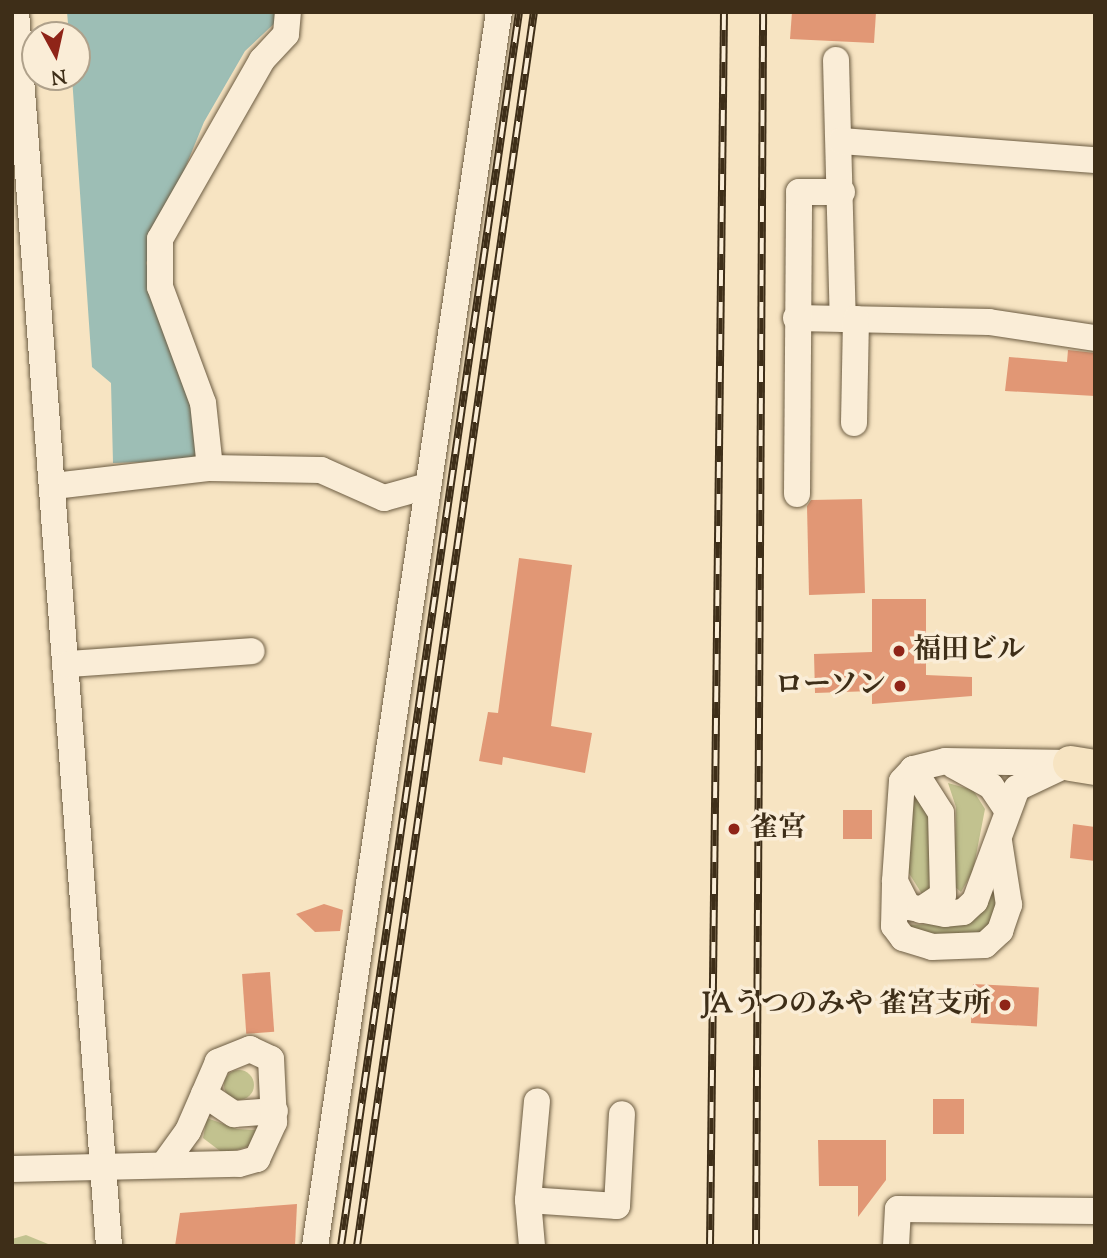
<!DOCTYPE html>
<meta charset="utf-8">
<style>
body{margin:0}
#map{position:relative;width:1107px;height:1258px;overflow:hidden;background:#f7e4c2;font-family:"Sorts Mill Goudy","Noto Serif JP",serif}
div>[style]{position:absolute}
.green>*{inset:0;background:#c2c28f}
.round{border-radius:50%}
.water>*{inset:0;background:#9dbeb5}
.building>*{inset:0;background:#e19775;transform-origin:0 0}
.roads{filter:drop-shadow(0 0 2px #6c5c42) drop-shadow(0 0 2px #6c5c42)}
.minor>*{height:26px;margin:-13px;padding:0 13px;transform-origin:13px;border-radius:13px;background:#faedd7}
.major>*{height:35px;margin:-17.5px;padding:0 17.5px;transform-origin:17.5px;border-radius:17.5px;background:#f7e4c2}
.rail>*{height:8px;margin-top:-4px;transform-origin:0;background:repeating-linear-gradient(90deg,#faedd7 0 16px,#3e2e18 0 32px);box-sizing:border-box;border-block:2px solid #3e2e18}
.dots>*{width:19px;height:19px;translate:-50% -50%;box-sizing:border-box;border:4px solid #faedd7;border-radius:50%}
span{translate:-50% -50%;white-space:nowrap;text-align:center;line-height:1.15;-webkit-text-stroke:7px #faedd7;paint-order:stroke}
.poi-label{font-size:28px;color:#3e2e18;font-weight:700}
.left{translate:0 -50%;text-align:left}
.right{translate:-100% -50%;text-align:right}
.frame{position:absolute;inset:0;border:14px solid #3e2e18;pointer-events:none}
.north{position:absolute;left:21px;top:21px;width:70px;height:70px;box-sizing:border-box;background:#faedd7;border:2px solid #afa18b;border-radius:50%;rotate:172deg;font-size:19px;font-weight:700;line-height:28px;text-align:center;color:#3e2e18}
.north::after{content:'';display:block;margin:auto;width:24px;height:32px;background:#8f2418;clip-path:polygon(50% 0,100% 100%,50% 72%,0 100%)}
</style>
<div id="map">
<div class="green">
<div style="clip-path:polygon(948px 783px,973px 790px,985px 809px,973px 871px,961px 892px,954px 886px,956px 807px)"></div>
<div style="clip-path:polygon(915px 798px,931px 813px,930px 890px,922px 894px,905px 867px,910px 802px)"></div>
<div style="clip-path:polygon(994px 892px,996px 913px,983px 936px,939px 939px,907px 925px,960px 923px)"></div>
<div class="round" style="left:224px;top:1070px;width:30px;height:30px"></div>
<div style="clip-path:polygon(207px 1118px,237px 1129px,257px 1130px,249px 1146px,224px 1154px,203px 1138px)"></div>
<div style="clip-path:polygon(26px 1235px,53px 1246px,12px 1246px,12px 1239px)"></div>
</div>
<div class="water">
<div style="clip-path:polygon(67px 12px,278px 12px,278px 20px,245px 51px,204px 122px,146px 263px,195px 402px,199px 460px,113px 463px,111px 383px,92px 367px,72px 77px,77px 77px,77px 35px,69px 35px)"></div>
</div>
<div class="building">
<div style="clip-path:polygon(792px 12px,876px 12px,874px 43px,790px 39px)"></div>
<div style="clip-path:polygon(1068px 350px,1095px 353px,1095px 396px,1005px 391px,1009px 357px,1067px 362px)"></div>
<div style="clip-path:polygon(862px 499px,865px 593px,809px 595px,807px 506px,811px 500px)"></div>
<div style="clip-path:polygon(519px 558px,572px 565px,551px 726px,592px 733px,585px 773px,503px 757px,502px 765px,479px 761px,488px 712px,498px 713px)"></div>
<div style="clip-path:polygon(872px 599px,926px 599px,926px 675px,972px 677px,972px 696px,872px 704px,872px 691px,815px 693px,814px 654px,872px 652px)"></div>
<div style="left:843px;top:810px;width:29px;height:29px"></div>
<div style="clip-path:polygon(1073px 824px,1095px 827px,1095px 861px,1070px 858px)"></div>
<div style="clip-path:polygon(324px 904px,343px 910px,340px 931px,315px 932px,296px 914px)"></div>
<div style="left:270px;top:972px;width:60px;height:28px;rotate:86deg"></div>
<div style="left:973px;top:984px;width:66px;height:39px;rotate:3deg"></div>
<div style="left:933px;top:1099px;width:31px;height:35px"></div>
<div style="clip-path:polygon(818px 1140px,886px 1140px,886px 1180px,858px 1217px,858px 1186px,819px 1186px)"></div>
<div style="clip-path:polygon(297px 1204px,295px 1246px,175px 1246px,180px 1213px)"></div>
</div>
<div class="roads">
<div class="minor">
<div style="left:16px;top:12px;width:1237px;rotate:85.69deg"></div>
<div style="left:836px;top:60px;width:259px;rotate:88.5deg"></div>
<div style="left:841px;top:141px;width:255px;rotate:4.3deg"></div>
<div style="left:796px;top:318px;width:193px;rotate:1.2deg"></div>
<div style="left:989px;top:322px;width:107px;rotate:8.6deg"></div>
<div style="left:854px;top:423px;width:104px;rotate:-88.9deg"></div>
<div style="left:210px;top:468px;width:111px;rotate:1deg"></div>
<div style="left:321px;top:470px;width:69px;rotate:24deg"></div>
<div style="left:384px;top:498px;width:45px;rotate:-15.6deg"></div>
<div style="left:54px;top:486px;width:157px;rotate:-6.6deg"></div>
<div style="left:210px;top:468px;width:65px;rotate:-96.1deg"></div>
<div style="left:203px;top:403px;width:124px;rotate:-110.3deg"></div>
<div style="left:160px;top:287px;width:48px;rotate:-90deg"></div>
<div style="left:160px;top:239px;width:206px;rotate:-60.3deg"></div>
<div style="left:262px;top:60px;width:35px;rotate:-47deg"></div>
<div style="left:286px;top:34px;width:22px;rotate:-85deg"></div>
<div style="left:797px;top:494px;width:302px;rotate:-89.6deg"></div>
<div style="left:799px;top:192px;width:43px"></div>
<div style="left:68px;top:664px;width:184px;rotate:-4deg"></div>
<div style="left:945px;top:761px;width:125px;rotate:0.9deg"></div>
<div style="left:1070px;top:763px;width:59px;rotate:154.7deg"></div>
<div style="left:1017px;top:788px;width:121px;rotate:110.4deg"></div>
<div style="left:975px;top:901px;width:16px;rotate:137deg"></div>
<div style="left:963px;top:912px;width:18px;rotate:174deg"></div>
<div style="left:945px;top:914px;width:38px;rotate:-169deg"></div>
<div style="left:908px;top:907px;width:29px;rotate:-117deg"></div>
<div style="left:895px;top:881px;width:100px;rotate:-86deg"></div>
<div style="left:902px;top:781px;width:16px;rotate:-47deg"></div>
<div style="left:913px;top:769px;width:33px;rotate:-14deg"></div>
<div style="left:953px;top:765px;width:43px;rotate:28.9deg"></div>
<div style="left:991px;top:786px;width:27px;rotate:56deg"></div>
<div style="left:913px;top:769px;width:52px;rotate:57.5deg"></div>
<div style="left:941px;top:813px;width:82px;rotate:88.6deg"></div>
<div style="left:943px;top:895px;width:27px;rotate:146deg"></div>
<div style="left:895px;top:883px;width:43px;rotate:91.3deg"></div>
<div style="left:894px;top:926px;width:15px;rotate:53deg"></div>
<div style="left:903px;top:938px;width:30px;rotate:17deg"></div>
<div style="left:932px;top:947px;width:53px;rotate:-2.2deg"></div>
<div style="left:985px;top:945px;width:21px;rotate:-43deg"></div>
<div style="left:1000px;top:931px;width:28px;rotate:-71deg"></div>
<div style="left:1009px;top:905px;width:65px;rotate:-98.9deg"></div>
<div style="left:204px;top:1094px;width:36px;rotate:34deg"></div>
<div style="left:234px;top:1114px;width:41px;rotate:-4.2deg"></div>
<div style="left:12px;top:1169px;width:227px;rotate:-1.3deg"></div>
<div style="left:239px;top:1164px;width:19px;rotate:-16deg"></div>
<div style="left:257px;top:1159px;width:41px;rotate:-65.3deg"></div>
<div style="left:274px;top:1122px;width:63px;rotate:-92.7deg"></div>
<div style="left:271px;top:1059px;width:23px;rotate:-155deg"></div>
<div style="left:250px;top:1049px;width:35px;rotate:158deg"></div>
<div style="left:218px;top:1062px;width:75px;rotate:113.5deg"></div>
<div style="left:188px;top:1131px;width:39px;rotate:126deg"></div>
<div style="left:528px;top:1200px;width:99px;rotate:-84.8deg"></div>
<div style="left:315px;top:1246px;width:1248px;rotate:-81.52deg"></div>
<div style="left:532px;top:1246px;width:46px;rotate:-95deg"></div>
<div style="left:528px;top:1200px;width:89px;rotate:3.9deg"></div>
<div style="left:617px;top:1206px;width:92px;rotate:-86.9deg"></div>
<div style="left:896px;top:1246px;width:37px;rotate:-87deg"></div>
<div style="left:898px;top:1209px;width:197px;rotate:0.6deg"></div>
</div>
<div class="major">
<div style="left:1070px;top:763px;width:25px;rotate:9deg"></div>
</div>
</div>
<div class="rail">
<div style="left:341px;top:1246px;width:1247px;rotate:-81.79deg"></div>
<div style="left:357px;top:1246px;width:1247px;rotate:-81.84deg"></div>
<div style="left:710px;top:1246px;width:1234px;rotate:-89.35deg"></div>
<div style="left:756px;top:1246px;width:1234px;rotate:-89.67deg"></div>
</div>
<div class="dots">
<div style="left:899px;top:651px;background:#8f2418"></div>
<div style="left:900px;top:686px;background:#8f2418"></div>
<div style="left:734px;top:829px;background:#8f2418"></div>
<div style="left:1005px;top:1005px;background:#8f2418"></div>
</div>
<div class="poi-label">
<span class="left" style="left:913px;top:651px">福田ビル</span>
<span class="right" style="left:886px;top:686px">ローソン</span>
<span class="left" style="left:750px;top:829px">雀宮</span>
<span class="right" style="left:991px;top:1005px">JAうつのみや 雀宮支所</span>
</div>
<div class="frame"></div>
<div class="north">N</div>
</div>
